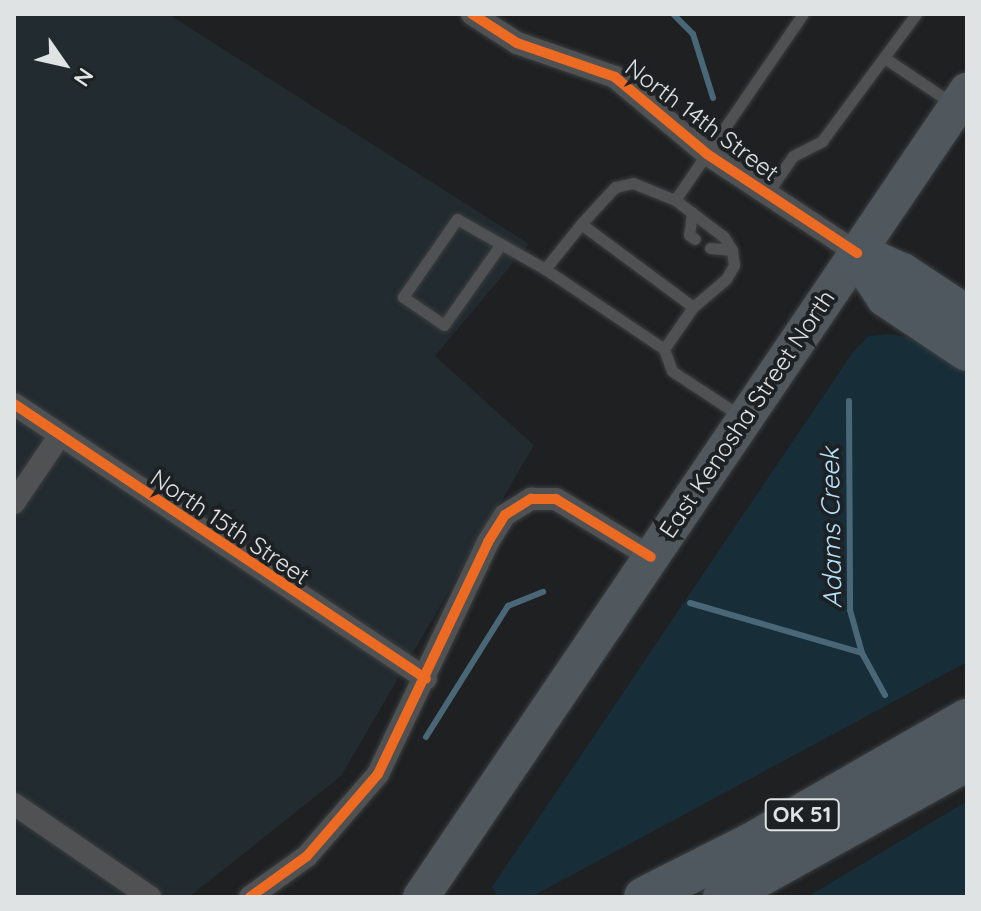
<!DOCTYPE html>
<style>
body{margin:0}
#map{position:relative;width:981px;height:911px;overflow:hidden;background:#1e2022;font-family:Quicksand,sans-serif}
div>[style]{position:absolute}
.built>*{inset:0;background:#222b30}
.green>*{inset:0;background:#172e39}
.stream>*{height:6px;margin:-3px;padding:0 3px;transform-origin:3px;border-radius:3px;background:#4a6778}
.roads{filter:drop-shadow(0 0 2px #3b3d3e) drop-shadow(0 0 2px #3b3d3e)}
.lane>*{height:11px;margin:-5.5px;padding:0 5.5px;transform-origin:5.5px;border-radius:5.5px;background:#4f5152}
.street>*{height:22px;margin:-11px;padding:0 11px;transform-origin:11px;border-radius:11px;background:#4f5152}
.primary>*{height:36px;margin:-18px;padding:0 18px;transform-origin:18px;border-radius:18px;background:#51585d}
.highway>*{height:40px;margin:-20px;padding:0 20px;transform-origin:20px;border-radius:20px;background:#4e585e}
.cycleway>*{height:10px;margin:-5px;padding:0 5px;transform-origin:5px;border-radius:5px;background:#ed6a23}
span{translate:-50% -50%;white-space:nowrap;text-align:center;line-height:1.15;-webkit-text-stroke:8px #1d2123;paint-order:stroke}
.shield-label span{padding:2px 6px;background:#1d2123;border:2px solid;border-radius:6px;-webkit-text-stroke-width:0}
.shield-label{font-size:22px;color:#e0e3e4;font-weight:700}
.street-label{font-size:24px;color:#e0e3e4}
.water-label{font-size:26px;color:#b5e3fe;font-style:italic}
.frame{position:absolute;inset:0;border:16px solid #e0e3e4;pointer-events:none}
.north{position:absolute;left:24px;top:24px;width:80px;height:80px;-webkit-text-stroke:6px #1d2123;paint-order:stroke;rotate:124deg;font-size:22px;font-weight:700;line-height:32px;text-align:center;color:#e0e3e4}
.north::after{content:'';display:block;margin:auto;width:28px;height:36px;background:#e0e3e4;clip-path:polygon(50% 0,100% 100%,50% 72%,0 100%)}
</style>
<div id="map">
<div class="built">
<div style="clip-path:polygon(14px 14px,168px 14px,529px 244px,435px 356px,534px 445px,341px 776px,189px 897px,14px 897px)"></div>
</div>
<div class="green">
<div style="clip-path:polygon(892px 334px,936px 345px,967px 370px,967px 662px,531px 897px,498px 897px,492px 887px,853px 352px,869px 336px)"></div>
<div style="clip-path:polygon(967px 801px,967px 897px,807px 897px)"></div>
</div>
<div class="stream">
<div style="left:673px;top:14px;width:28px;rotate:45deg"></div>
<div style="left:693px;top:34px;width:67px;rotate:72.6deg"></div>
<div style="left:849px;top:401px;width:209px;rotate:89.7deg"></div>
<div style="left:850px;top:610px;width:45px;rotate:74.4deg"></div>
<div style="left:862px;top:653px;width:48px;rotate:61.3deg"></div>
<div style="left:690px;top:603px;width:179px;rotate:16.2deg"></div>
<div style="left:426px;top:737px;width:155px;rotate:-58deg"></div>
<div style="left:508px;top:606px;width:38px;rotate:-22deg"></div>
</div>
<div class="roads">
<div class="lane">
<div style="left:886px;top:59px;width:81px;rotate:33.9deg"></div>
<div style="left:766px;top:195px;width:47px;rotate:-55.3deg"></div>
<div style="left:793px;top:156px;width:33px;rotate:-27deg"></div>
<div style="left:822px;top:141px;width:158px;rotate:-53.5deg"></div>
<div style="left:675px;top:200px;width:226px;rotate:-55.5deg"></div>
<div style="left:692px;top:212px;width:23px;rotate:97deg"></div>
<div style="left:689px;top:235px;width:7px;rotate:34deg"></div>
<div style="left:499px;top:247px;width:95px;rotate:125.2deg"></div>
<div style="left:444px;top:325px;width:50px;rotate:-145.7deg"></div>
<div style="left:403px;top:297px;width:95px;rotate:-55.3deg"></div>
<div style="left:457px;top:219px;width:101px;rotate:29.6deg"></div>
<div style="left:545px;top:269px;width:143px;rotate:33.9deg"></div>
<div style="left:664px;top:349px;width:23px;rotate:70deg"></div>
<div style="left:672px;top:371px;width:84px;rotate:33.3deg"></div>
<div style="left:710px;top:248px;width:22px;rotate:5deg"></div>
<div style="left:545px;top:269px;width:58px;rotate:-51.3deg"></div>
<div style="left:664px;top:349px;width:51px;rotate:-55.4deg"></div>
<div style="left:693px;top:307px;width:43px;rotate:-40.3deg"></div>
<div style="left:726px;top:279px;width:16px;rotate:-60deg"></div>
<div style="left:734px;top:265px;width:15px;rotate:-98deg"></div>
<div style="left:732px;top:250px;width:15px;rotate:-122deg"></div>
<div style="left:724px;top:237px;width:61px;rotate:-142.9deg"></div>
<div style="left:675px;top:200px;width:45px;rotate:-158deg"></div>
<div style="left:633px;top:183px;width:18px;rotate:167deg"></div>
<div style="left:615px;top:187px;width:50px;rotate:132.6deg"></div>
<div style="left:581px;top:224px;width:139px;rotate:36.5deg"></div>
</div>
<div class="street">
<div style="left:472px;top:14px;width:54px;rotate:32.8deg"></div>
<div style="left:517px;top:43px;width:104px;rotate:19.1deg"></div>
<div style="left:615px;top:77px;width:120px;rotate:39.9deg"></div>
<div style="left:707px;top:154px;width:180px;rotate:33.4deg"></div>
<div style="left:14px;top:404px;width:495px;rotate:33.7deg"></div>
<div style="left:14px;top:503px;width:82px;rotate:-55.9deg"></div>
<div style="left:14px;top:804px;width:165px;rotate:34.4deg"></div>
<div style="left:250px;top:897px;width:70px;rotate:-35.7deg"></div>
<div style="left:307px;top:856px;width:108px;rotate:-49.1deg"></div>
<div style="left:378px;top:774px;width:257px;rotate:-64.6deg"></div>
<div style="left:488px;top:542px;width:32px;rotate:-58deg"></div>
<div style="left:505px;top:515px;width:31px;rotate:-32deg"></div>
<div style="left:531px;top:499px;width:25px"></div>
<div style="left:556px;top:499px;width:111px;rotate:31.4deg"></div>
</div>
<div class="primary">
<div style="left:421px;top:897px;width:974px;rotate:-55.89deg"></div>
</div>
<div class="highway">
<div style="left:857px;top:253px;width:53px;rotate:56.6deg"></div>
<div style="left:886px;top:297px;width:97px;rotate:33.7deg"></div>
<div style="left:857px;top:253px;width:49px;rotate:24deg"></div>
<div style="left:902px;top:273px;width:78px;rotate:33.5deg"></div>
<div style="left:644px;top:897px;width:120px;rotate:-26.8deg"></div>
<div style="left:751px;top:843px;width:249px;rotate:-29.9deg"></div>
<div style="left:723px;top:897px;width:279px;rotate:-29.1deg"></div>
</div>
</div>
<div class="cycleway">
<div style="left:472px;top:14px;width:54px;rotate:32.8deg"></div>
<div style="left:517px;top:43px;width:104px;rotate:19.1deg"></div>
<div style="left:615px;top:77px;width:120px;rotate:39.9deg"></div>
<div style="left:707px;top:154px;width:180px;rotate:33.4deg"></div>
<div style="left:14px;top:404px;width:495px;rotate:33.7deg"></div>
<div style="left:250px;top:897px;width:70px;rotate:-35.7deg"></div>
<div style="left:307px;top:856px;width:108px;rotate:-49.1deg"></div>
<div style="left:378px;top:774px;width:257px;rotate:-64.6deg"></div>
<div style="left:488px;top:542px;width:32px;rotate:-58deg"></div>
<div style="left:505px;top:515px;width:31px;rotate:-32deg"></div>
<div style="left:531px;top:499px;width:25px"></div>
<div style="left:556px;top:499px;width:111px;rotate:31.4deg"></div>
</div>
<div class="shield-label">
<span style="left:802px;top:815px">OK 51</span>
</div>
<div class="street-label">
<span style="left:702px;top:120px;rotate:37deg">North 14th Street</span>
<span style="left:747px;top:414px;rotate:-56deg">East Kenosha Street North</span>
<span style="left:230px;top:527px;rotate:34deg">North 15th Street</span>
</div>
<div class="water-label">
<span style="left:831px;top:528px;rotate:-91deg">Adams Creek</span>
</div>
<div class="frame"></div>
<div class="north">N</div>
</div>
